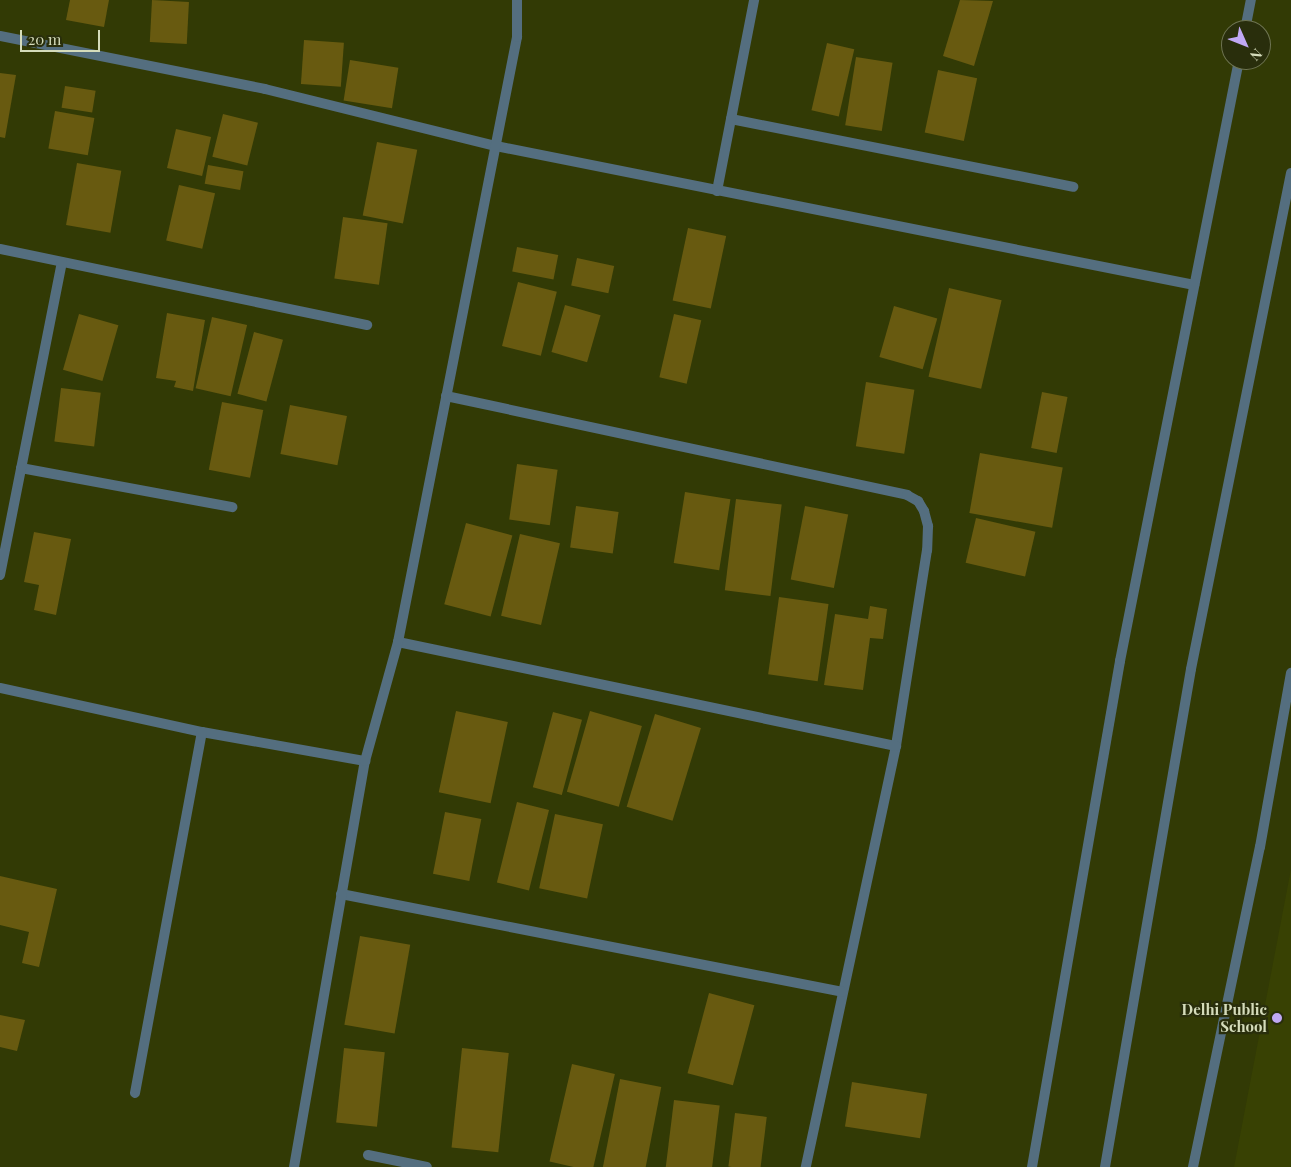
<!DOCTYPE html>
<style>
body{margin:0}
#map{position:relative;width:1291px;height:1167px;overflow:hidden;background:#323a05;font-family:"Playfair Display",serif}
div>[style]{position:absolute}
.built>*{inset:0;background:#384103}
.building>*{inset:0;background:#685a10;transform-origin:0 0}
.minor>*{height:10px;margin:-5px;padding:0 5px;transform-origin:5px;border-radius:5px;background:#546e7f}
.tertiary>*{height:10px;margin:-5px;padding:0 5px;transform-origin:5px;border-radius:5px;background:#546e7f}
.dots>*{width:14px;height:14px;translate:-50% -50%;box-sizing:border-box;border:2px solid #292e0c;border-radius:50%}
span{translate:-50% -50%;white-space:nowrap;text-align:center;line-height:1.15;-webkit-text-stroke:4.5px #292e0c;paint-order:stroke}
.poi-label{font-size:15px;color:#d5dcbb;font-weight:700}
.right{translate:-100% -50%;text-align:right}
.north{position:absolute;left:1221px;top:20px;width:50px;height:50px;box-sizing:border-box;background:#292e0c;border:1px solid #6e7452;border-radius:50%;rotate:134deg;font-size:14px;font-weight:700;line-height:20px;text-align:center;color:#d5dcbb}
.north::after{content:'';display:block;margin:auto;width:18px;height:22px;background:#c0a8f4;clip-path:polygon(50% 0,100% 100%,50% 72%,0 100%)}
.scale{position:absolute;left:20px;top:30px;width:80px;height:22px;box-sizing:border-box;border:2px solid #d5dcbb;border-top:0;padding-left:6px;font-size:15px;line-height:18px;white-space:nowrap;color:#d5dcbb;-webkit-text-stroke:4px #292e0c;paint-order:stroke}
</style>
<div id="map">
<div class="built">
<div style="clip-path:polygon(1291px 869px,1291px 1167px,1234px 1167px)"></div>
</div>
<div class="building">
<div style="clip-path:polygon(70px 0,109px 0,104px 27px,66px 20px)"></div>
<div style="left:152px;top:0;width:37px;height:42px;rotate:3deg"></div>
<div style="clip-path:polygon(960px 0,993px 1px,974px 66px,943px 56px)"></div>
<div style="left:304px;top:40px;width:40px;height:44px;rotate:4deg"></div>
<div style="left:827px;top:43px;width:28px;height:69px;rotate:13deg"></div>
<div style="left:856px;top:57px;width:37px;height:69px;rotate:9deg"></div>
<div style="left:350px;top:60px;width:49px;height:41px;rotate:9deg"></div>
<div style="left:938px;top:70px;width:40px;height:64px;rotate:12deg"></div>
<div style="clip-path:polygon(0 73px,16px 75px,5px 138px,0 137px)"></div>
<div style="left:65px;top:86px;width:31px;height:22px;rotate:9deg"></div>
<div style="left:55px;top:111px;width:40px;height:38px;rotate:10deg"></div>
<div style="left:223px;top:114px;width:36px;height:44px;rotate:14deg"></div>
<div style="left:176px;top:129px;width:36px;height:40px;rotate:13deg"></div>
<div style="left:377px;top:142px;width:41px;height:75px;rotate:11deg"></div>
<div style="left:77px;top:163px;width:45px;height:63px;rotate:10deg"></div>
<div style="left:208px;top:165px;width:36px;height:19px;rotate:10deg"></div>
<div style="left:179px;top:185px;width:37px;height:57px;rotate:13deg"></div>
<div style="left:343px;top:217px;width:45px;height:62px;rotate:8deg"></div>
<div style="left:688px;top:228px;width:39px;height:74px;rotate:12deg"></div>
<div style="left:517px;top:247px;width:42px;height:25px;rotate:11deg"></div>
<div style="left:577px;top:258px;width:38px;height:28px;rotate:12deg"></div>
<div style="left:518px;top:282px;width:40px;height:66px;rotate:14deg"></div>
<div style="left:949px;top:288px;width:54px;height:91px;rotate:13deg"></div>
<div style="left:565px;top:305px;width:37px;height:49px;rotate:16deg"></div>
<div style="left:894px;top:306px;width:45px;height:53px;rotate:16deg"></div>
<div style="clip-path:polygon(167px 313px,205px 320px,193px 391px,174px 387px,176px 381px,156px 378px)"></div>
<div style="left:79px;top:314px;width:41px;height:58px;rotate:16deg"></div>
<div style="left:674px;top:314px;width:28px;height:65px;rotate:13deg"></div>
<div style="left:212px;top:317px;width:36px;height:73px;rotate:13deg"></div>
<div style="left:254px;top:332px;width:30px;height:64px;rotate:15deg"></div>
<div style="left:866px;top:382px;width:49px;height:65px;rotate:9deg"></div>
<div style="left:61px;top:388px;width:40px;height:54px;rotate:7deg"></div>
<div style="left:1042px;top:392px;width:26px;height:57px;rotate:11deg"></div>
<div style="left:222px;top:402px;width:42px;height:69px;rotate:11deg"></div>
<div style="left:290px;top:405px;width:58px;height:50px;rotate:11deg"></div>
<div style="left:980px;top:453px;width:84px;height:61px;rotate:10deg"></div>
<div style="left:517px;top:464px;width:41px;height:56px;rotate:8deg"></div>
<div style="left:685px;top:492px;width:46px;height:72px;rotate:9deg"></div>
<div style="left:736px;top:499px;width:46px;height:92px;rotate:7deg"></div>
<div style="left:576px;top:506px;width:43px;height:42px;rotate:8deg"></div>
<div style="left:805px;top:506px;width:44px;height:75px;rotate:11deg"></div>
<div style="left:976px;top:518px;width:61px;height:46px;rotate:13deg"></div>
<div style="left:466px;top:523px;width:48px;height:84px;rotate:15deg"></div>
<div style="clip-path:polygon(34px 532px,71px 539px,56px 615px,34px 610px,39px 585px,24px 582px)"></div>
<div style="left:520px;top:534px;width:41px;height:84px;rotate:13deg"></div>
<div style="left:779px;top:597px;width:50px;height:78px;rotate:8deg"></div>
<div style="clip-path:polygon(870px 606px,887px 609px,883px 639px,870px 638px,863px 690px,824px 685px,835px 614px,868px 619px)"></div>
<div style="left:456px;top:711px;width:53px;height:83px;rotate:12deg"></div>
<div style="left:590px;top:711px;width:54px;height:84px;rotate:16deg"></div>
<div style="left:553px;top:712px;width:30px;height:78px;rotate:15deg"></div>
<div style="left:655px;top:714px;width:48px;height:97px;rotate:17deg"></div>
<div style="left:517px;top:802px;width:33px;height:83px;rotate:14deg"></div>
<div style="left:445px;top:812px;width:37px;height:63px;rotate:11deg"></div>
<div style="left:555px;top:814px;width:49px;height:76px;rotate:12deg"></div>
<div style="clip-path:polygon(0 876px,57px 889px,39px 967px,22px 963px,29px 932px,0 925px)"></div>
<div style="left:360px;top:936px;width:51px;height:90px;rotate:10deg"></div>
<div style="left:709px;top:993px;width:47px;height:83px;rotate:15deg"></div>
<div style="clip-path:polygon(0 1015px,25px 1020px,17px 1051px,0 1047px)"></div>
<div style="left:344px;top:1048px;width:41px;height:75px;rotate:6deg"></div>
<div style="left:462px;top:1048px;width:47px;height:100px;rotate:6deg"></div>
<div style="left:572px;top:1064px;width:44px;height:100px;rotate:13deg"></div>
<div style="left:620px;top:1079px;width:42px;height:90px;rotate:11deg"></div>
<div style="left:852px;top:1082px;width:76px;height:45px;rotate:9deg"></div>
<div style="left:674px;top:1100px;width:46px;height:68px;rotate:7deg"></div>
<div style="left:735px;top:1113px;width:32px;height:54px;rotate:7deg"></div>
</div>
<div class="minor">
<div style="left:0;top:36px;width:270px;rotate:11.3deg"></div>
<div style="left:265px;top:89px;width:238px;rotate:13.9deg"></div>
<div style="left:496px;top:146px;width:712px;rotate:11.26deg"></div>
<div style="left:731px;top:119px;width:349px;rotate:11.2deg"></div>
<div style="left:717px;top:191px;width:195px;rotate:-79deg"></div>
<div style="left:0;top:249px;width:375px;rotate:11.7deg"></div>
<div style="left:446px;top:396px;width:472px;rotate:12.1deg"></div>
<div style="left:907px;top:495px;width:13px;rotate:29deg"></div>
<div style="left:918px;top:501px;width:12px;rotate:59deg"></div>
<div style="left:924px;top:511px;width:16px;rotate:75deg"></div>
<div style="left:928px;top:526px;width:24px;rotate:92deg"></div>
<div style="left:927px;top:550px;width:198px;rotate:99deg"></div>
<div style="left:896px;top:746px;width:431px;rotate:102.1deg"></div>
<div style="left:21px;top:468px;width:215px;rotate:10.5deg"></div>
<div style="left:0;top:575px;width:319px;rotate:-78.8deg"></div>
<div style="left:398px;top:642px;width:509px;rotate:11.8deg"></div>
<div style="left:0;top:688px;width:207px;rotate:12.3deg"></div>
<div style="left:202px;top:732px;width:166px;rotate:10.1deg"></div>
<div style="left:341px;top:894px;width:511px;rotate:11.05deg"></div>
<div style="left:135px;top:1093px;width:367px;rotate:-79.5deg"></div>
<div style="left:368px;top:1155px;width:60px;rotate:11.5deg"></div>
<div style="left:294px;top:1167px;width:412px;rotate:-80.1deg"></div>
<div style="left:365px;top:761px;width:123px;rotate:-74.5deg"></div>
<div style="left:398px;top:642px;width:617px;rotate:-78.87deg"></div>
<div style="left:517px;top:37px;width:37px;rotate:-90deg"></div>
<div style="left:1193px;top:1167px;width:327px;rotate:-78.2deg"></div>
<div style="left:1260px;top:847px;width:177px;rotate:-79.9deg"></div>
</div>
<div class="tertiary">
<div style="left:1245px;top:30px;width:31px;rotate:-79deg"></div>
<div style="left:1032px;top:1167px;width:514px;rotate:-80.13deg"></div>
<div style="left:1120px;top:661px;width:613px;rotate:-78.8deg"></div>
<div style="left:1105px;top:1167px;width:505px;rotate:-80.2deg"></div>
<div style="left:1191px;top:669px;width:506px;rotate:-78.6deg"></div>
</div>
<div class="dots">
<div style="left:1277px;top:1018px;background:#c0a8f4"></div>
</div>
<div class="poi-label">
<span class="right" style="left:1267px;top:1018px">Delhi Public<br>School</span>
</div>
<div class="north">N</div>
<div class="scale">20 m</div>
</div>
